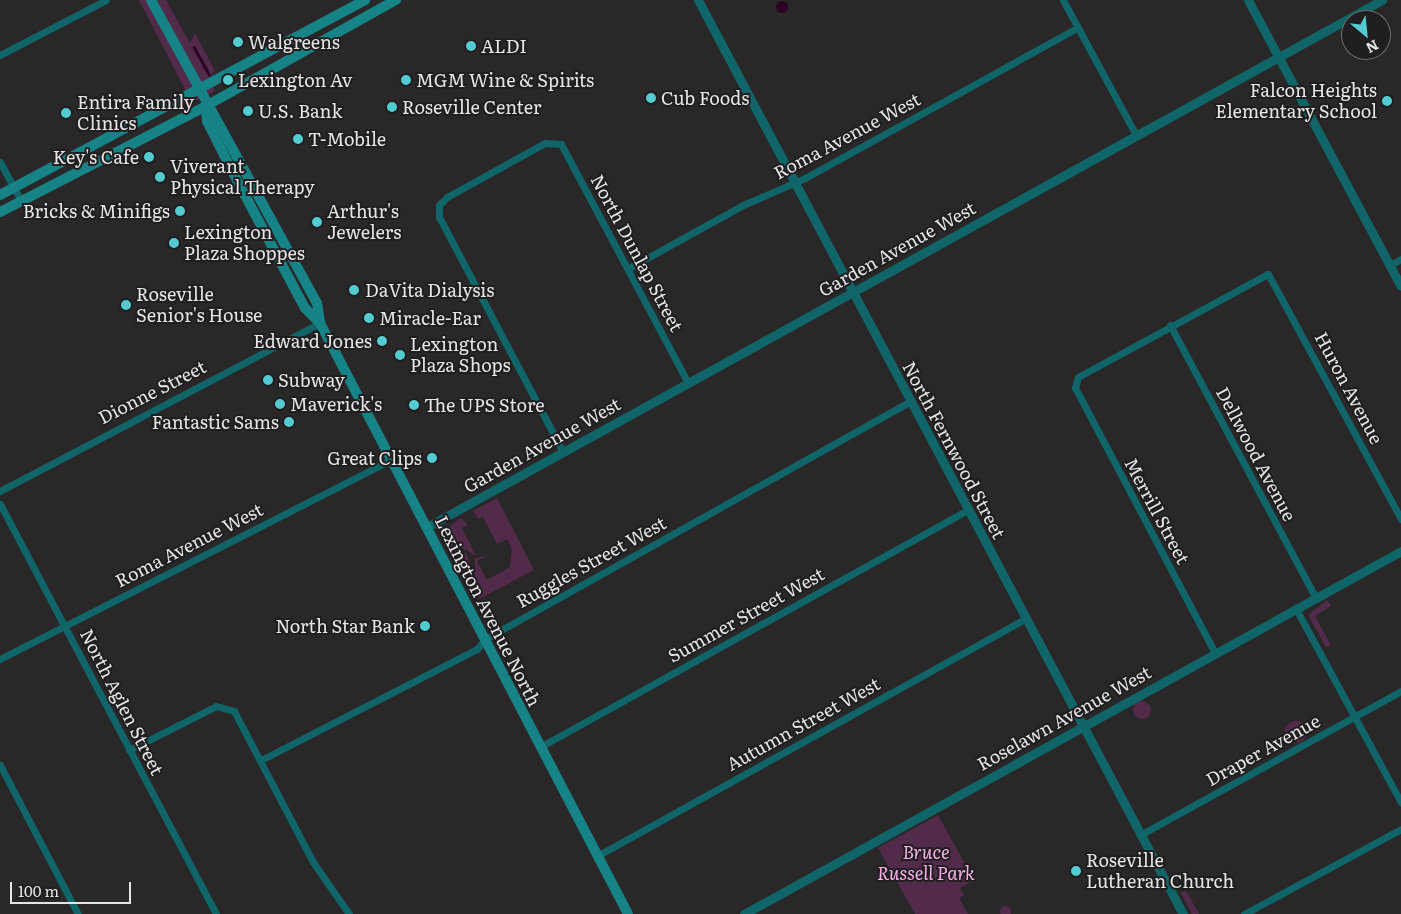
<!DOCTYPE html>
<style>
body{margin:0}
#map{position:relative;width:1401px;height:914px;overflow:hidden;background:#2a2729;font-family:Literata,serif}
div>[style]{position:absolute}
.green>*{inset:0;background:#522b4a}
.round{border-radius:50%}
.water>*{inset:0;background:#2c0225}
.stream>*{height:2.5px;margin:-1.25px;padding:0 1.25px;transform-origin:1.25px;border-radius:1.25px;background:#2c0225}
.minor>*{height:7px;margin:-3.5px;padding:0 3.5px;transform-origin:3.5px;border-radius:3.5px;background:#0f6568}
.tertiary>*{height:9px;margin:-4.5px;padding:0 4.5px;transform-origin:4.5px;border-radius:4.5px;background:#0f6568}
.secondary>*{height:10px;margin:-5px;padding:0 5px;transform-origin:5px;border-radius:5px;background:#168386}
.dots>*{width:14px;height:14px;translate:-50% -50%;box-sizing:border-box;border:2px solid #201e20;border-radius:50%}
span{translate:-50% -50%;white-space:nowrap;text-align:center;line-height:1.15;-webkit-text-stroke:4px #201e20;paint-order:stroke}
.poi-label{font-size:18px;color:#e6e4e5}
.left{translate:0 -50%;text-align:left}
.right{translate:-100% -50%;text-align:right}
.street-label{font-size:18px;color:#e6e4e5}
.park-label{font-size:18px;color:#f9b1e8;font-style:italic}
.north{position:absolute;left:1341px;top:10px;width:50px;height:50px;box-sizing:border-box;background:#201e20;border:1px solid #6f6d6f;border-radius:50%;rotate:152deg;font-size:14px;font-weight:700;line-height:20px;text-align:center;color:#e6e4e5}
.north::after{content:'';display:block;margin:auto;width:18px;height:22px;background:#52ccd0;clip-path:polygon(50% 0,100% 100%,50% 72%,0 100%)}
.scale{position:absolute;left:10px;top:882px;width:121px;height:22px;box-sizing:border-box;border:2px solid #e6e4e5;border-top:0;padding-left:6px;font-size:15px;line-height:18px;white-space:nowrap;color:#e6e4e5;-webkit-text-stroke:4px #201e20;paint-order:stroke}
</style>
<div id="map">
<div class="green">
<div style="clip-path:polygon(139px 0,166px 0,190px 43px,195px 33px,215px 71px,209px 77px,215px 91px,192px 103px)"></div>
<div style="clip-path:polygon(497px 498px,534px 570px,479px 599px,474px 589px,475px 558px,487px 556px,477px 561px,487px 580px,510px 567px,512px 549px,507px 539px,497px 544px,483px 517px,478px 519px,473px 511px)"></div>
<div style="clip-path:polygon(461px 518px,468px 525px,462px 528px,476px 556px,447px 539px,443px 531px)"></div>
<div style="clip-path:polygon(449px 542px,467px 555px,474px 575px,472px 586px)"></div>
<div style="clip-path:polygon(1327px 600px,1331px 606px,1315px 616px,1331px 645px,1326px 647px,1308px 615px)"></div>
<div class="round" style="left:1133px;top:701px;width:18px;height:18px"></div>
<div class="round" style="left:1285px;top:721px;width:22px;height:22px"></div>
<div style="clip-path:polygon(938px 815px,974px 880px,960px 888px,964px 895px,959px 898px,968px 914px,915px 914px,878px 848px)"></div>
<div style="clip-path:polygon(1186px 891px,1199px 914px,1192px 914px,1181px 893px)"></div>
<div class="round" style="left:999.5px;top:905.5px;width:11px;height:11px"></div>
</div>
<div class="water">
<div class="round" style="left:776px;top:1px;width:12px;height:12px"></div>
</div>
<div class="stream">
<div style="left:194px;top:47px;width:31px;rotate:61deg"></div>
</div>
<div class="minor">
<div style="left:1063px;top:0;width:153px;rotate:61.6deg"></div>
<div style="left:0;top:55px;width:119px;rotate:-27.4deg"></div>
<div style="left:0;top:162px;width:44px;rotate:61.7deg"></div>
<div style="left:1390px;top:265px;width:13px;rotate:-29deg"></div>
<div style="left:629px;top:268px;width:130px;rotate:-28.9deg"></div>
<div style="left:743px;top:205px;width:68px;rotate:-23.5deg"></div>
<div style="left:805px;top:178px;width:311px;rotate:-28.9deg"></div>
<div style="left:1170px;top:325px;width:310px;rotate:61.9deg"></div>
<div style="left:563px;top:452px;width:266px;rotate:-117.8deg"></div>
<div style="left:439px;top:217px;width:12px;rotate:-90deg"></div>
<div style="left:439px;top:205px;width:11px;rotate:-45deg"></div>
<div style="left:447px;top:197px;width:112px;rotate:-28.9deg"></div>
<div style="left:545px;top:143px;width:16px;rotate:4deg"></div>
<div style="left:561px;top:144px;width:271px;rotate:62deg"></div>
<div style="left:0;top:491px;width:361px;rotate:-27.7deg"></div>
<div style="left:0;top:504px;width:463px;rotate:62.2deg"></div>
<div style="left:1296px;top:609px;width:220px;rotate:61.5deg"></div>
<div style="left:1215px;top:653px;width:300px;rotate:-117.8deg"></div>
<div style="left:1075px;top:388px;width:11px;rotate:-75deg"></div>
<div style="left:1078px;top:377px;width:216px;rotate:-28.5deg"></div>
<div style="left:1268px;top:274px;width:279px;rotate:61.5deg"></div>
<div style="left:0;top:659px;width:440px;rotate:-27deg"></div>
<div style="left:540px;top:747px;width:488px;rotate:-29deg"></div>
<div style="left:129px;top:750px;width:97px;rotate:-26.8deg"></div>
<div style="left:216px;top:706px;width:19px;rotate:16deg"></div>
<div style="left:234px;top:711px;width:170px;rotate:62.4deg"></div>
<div style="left:313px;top:862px;width:63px;rotate:55.3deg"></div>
<div style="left:261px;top:760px;width:243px;rotate:-27.2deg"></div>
<div style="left:477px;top:649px;width:13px;rotate:-51deg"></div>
<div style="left:485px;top:639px;width:487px;rotate:-29.2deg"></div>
<div style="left:0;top:765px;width:168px;rotate:62.4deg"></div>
<div style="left:1140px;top:835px;width:298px;rotate:-28.9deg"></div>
<div style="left:597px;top:856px;width:488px;rotate:-29deg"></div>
<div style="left:1244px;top:914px;width:179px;rotate:-28.4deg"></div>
</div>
<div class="tertiary">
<div style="left:698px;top:0;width:1035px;rotate:62.05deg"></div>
<div style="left:1248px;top:0;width:324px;rotate:61.9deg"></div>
<div style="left:427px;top:527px;width:1091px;rotate:-28.89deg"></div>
<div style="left:744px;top:914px;width:751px;rotate:-28.92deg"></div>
</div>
<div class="secondary">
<div style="left:151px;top:0;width:345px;rotate:61.3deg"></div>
<div style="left:317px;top:303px;width:20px;rotate:81deg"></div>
<div style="left:206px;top:106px;width:15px;rotate:86deg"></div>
<div style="left:207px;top:121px;width:54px;rotate:63.4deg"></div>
<div style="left:231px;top:169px;width:157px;rotate:62deg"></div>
<div style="left:305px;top:308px;width:21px;rotate:45deg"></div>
<div style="left:320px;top:323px;width:666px;rotate:62.47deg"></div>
<div style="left:0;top:195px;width:414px;rotate:-28.1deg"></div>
<div style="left:0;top:212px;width:232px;rotate:-27.2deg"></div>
<div style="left:206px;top:106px;width:218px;rotate:-29.2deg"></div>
</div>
<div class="dots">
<div style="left:238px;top:42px;background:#52ccd0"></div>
<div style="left:471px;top:46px;background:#52ccd0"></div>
<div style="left:228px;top:80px;background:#52ccd0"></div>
<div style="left:406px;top:80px;background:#52ccd0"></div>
<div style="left:651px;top:98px;background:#52ccd0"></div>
<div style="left:1387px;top:101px;background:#52ccd0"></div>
<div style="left:392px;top:107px;background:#52ccd0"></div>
<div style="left:248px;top:111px;background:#52ccd0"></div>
<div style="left:66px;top:113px;background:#52ccd0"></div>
<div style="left:298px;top:139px;background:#52ccd0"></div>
<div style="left:149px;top:157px;background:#52ccd0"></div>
<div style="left:160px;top:177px;background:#52ccd0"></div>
<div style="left:180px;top:211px;background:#52ccd0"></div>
<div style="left:317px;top:222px;background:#52ccd0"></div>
<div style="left:174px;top:243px;background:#52ccd0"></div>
<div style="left:354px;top:290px;background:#52ccd0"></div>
<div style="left:126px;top:305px;background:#52ccd0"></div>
<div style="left:369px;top:318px;background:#52ccd0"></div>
<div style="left:382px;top:341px;background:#52ccd0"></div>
<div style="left:400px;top:355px;background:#52ccd0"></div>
<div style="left:268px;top:380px;background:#52ccd0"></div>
<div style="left:280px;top:404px;background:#52ccd0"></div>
<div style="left:414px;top:405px;background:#52ccd0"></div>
<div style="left:289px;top:422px;background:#52ccd0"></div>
<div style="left:432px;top:458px;background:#52ccd0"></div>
<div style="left:425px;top:626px;background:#52ccd0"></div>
<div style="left:1076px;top:871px;background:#52ccd0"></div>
</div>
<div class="poi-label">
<span class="left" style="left:248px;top:42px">Walgreens</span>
<span class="left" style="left:481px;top:46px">ALDI</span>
<span class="left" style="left:238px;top:80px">Lexington Av</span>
<span class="left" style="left:416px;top:80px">MGM Wine &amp; Spirits</span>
<span class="right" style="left:1377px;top:101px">Falcon Heights<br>Elementary School</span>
<span class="left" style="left:661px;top:98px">Cub Foods</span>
<span class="left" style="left:77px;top:113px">Entira Family<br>Clinics</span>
<span class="left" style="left:402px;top:107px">Roseville Center</span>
<span class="left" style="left:258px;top:111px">U.S. Bank</span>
<span class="left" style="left:308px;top:139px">T-Mobile</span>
<span class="right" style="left:139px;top:157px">Key's Cafe</span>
<span class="left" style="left:170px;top:177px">Viverant<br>Physical Therapy</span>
<span class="right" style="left:170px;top:211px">Bricks &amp; Minifigs</span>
<span class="left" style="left:327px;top:222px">Arthur's<br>Jewelers</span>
<span class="left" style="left:184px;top:243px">Lexington<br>Plaza Shoppes</span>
<span class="left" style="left:365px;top:290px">DaVita Dialysis</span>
<span class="left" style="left:136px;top:305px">Roseville<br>Senior's House</span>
<span class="left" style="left:379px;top:318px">Miracle-Ear</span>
<span class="right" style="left:372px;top:341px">Edward Jones</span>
<span class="left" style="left:410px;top:355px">Lexington<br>Plaza Shops</span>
<span class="left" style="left:278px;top:380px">Subway</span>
<span class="left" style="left:290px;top:404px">Maverick's</span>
<span class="left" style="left:424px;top:405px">The UPS Store</span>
<span class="right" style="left:279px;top:422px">Fantastic Sams</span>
<span class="right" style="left:422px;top:458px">Great Clips</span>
<span class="right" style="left:415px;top:626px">North Star Bank</span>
<span class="left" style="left:1086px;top:871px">Roseville<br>Lutheran Church</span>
</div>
<div class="street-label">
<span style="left:847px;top:136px;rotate:-28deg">Roma Avenue West</span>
<span style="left:897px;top:249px;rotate:-29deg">Garden Avenue West</span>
<span style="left:637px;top:253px;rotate:62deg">North Dunlap Street</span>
<span style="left:1349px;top:388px;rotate:62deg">Huron Avenue</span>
<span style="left:152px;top:392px;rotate:-27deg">Dionne Street</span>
<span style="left:542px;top:445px;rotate:-29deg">Garden Avenue West</span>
<span style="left:954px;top:450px;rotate:62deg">North Fernwood Street</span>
<span style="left:1256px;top:454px;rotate:62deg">Dellwood Avenue</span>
<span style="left:1157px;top:511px;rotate:62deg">Merrill Street</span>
<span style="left:189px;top:545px;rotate:-27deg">Roma Avenue West</span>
<span style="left:591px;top:562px;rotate:-29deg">Ruggles Street West</span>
<span style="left:488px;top:611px;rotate:63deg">Lexington Avenue North</span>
<span style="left:746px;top:615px;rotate:-29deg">Summer Street West</span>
<span style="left:122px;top:702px;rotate:63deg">North Aglen Street</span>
<span style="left:1064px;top:718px;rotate:-29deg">Roselawn Avenue West</span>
<span style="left:803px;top:724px;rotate:-29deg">Autumn Street West</span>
<span style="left:1263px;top:750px;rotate:-29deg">Draper Avenue</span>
</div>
<div class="park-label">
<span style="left:926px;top:863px">Bruce<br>Russell Park</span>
</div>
<div class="north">N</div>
<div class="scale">100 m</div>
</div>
